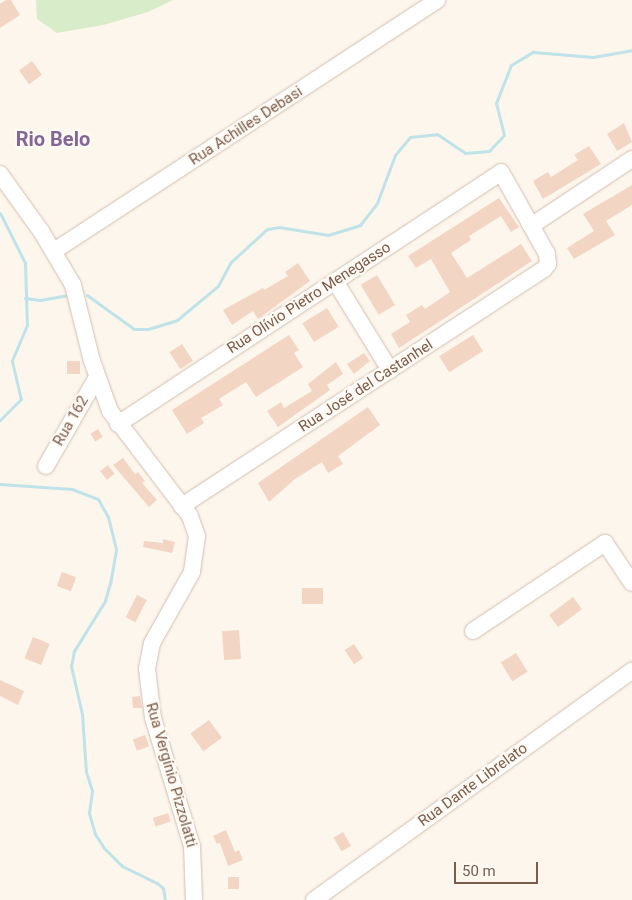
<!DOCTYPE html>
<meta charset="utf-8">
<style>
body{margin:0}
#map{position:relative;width:632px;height:900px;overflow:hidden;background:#fdf6ec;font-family:Roboto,sans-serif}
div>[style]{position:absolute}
.green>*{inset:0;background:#d8ecc9}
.stream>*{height:3px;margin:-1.5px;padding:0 1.5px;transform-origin:1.5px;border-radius:1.5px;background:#bfe3e8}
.building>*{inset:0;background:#f3d5c3;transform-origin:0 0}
.roads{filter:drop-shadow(0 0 1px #d1beb0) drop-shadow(0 0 1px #d1beb0)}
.minor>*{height:16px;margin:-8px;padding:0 8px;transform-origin:8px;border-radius:8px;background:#fff}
span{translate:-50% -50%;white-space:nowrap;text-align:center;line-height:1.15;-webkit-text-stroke:4.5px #fffaf3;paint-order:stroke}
.street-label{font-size:15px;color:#7a5c4d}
.district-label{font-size:20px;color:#846695;font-weight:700}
.scale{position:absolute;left:454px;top:862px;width:84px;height:22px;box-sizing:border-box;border:2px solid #7a5c4d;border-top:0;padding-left:6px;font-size:15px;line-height:18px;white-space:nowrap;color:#7a5c4d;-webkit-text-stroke:4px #fffaf3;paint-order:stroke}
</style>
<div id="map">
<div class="green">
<div style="clip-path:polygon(36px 0,173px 0,148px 12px,103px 25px,57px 33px,37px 19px)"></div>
</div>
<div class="stream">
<div style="left:0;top:213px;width:56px;rotate:63.4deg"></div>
<div style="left:25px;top:263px;width:62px;rotate:88.2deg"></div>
<div style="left:27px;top:325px;width:39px;rotate:113deg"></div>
<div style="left:12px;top:361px;width:39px;rotate:77deg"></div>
<div style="left:21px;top:399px;width:30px;rotate:135deg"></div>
<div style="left:87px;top:295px;width:58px;rotate:35.9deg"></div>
<div style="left:134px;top:329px;width:14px"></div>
<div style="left:148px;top:329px;width:30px;rotate:-17deg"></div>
<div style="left:177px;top:320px;width:53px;rotate:-39.7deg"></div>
<div style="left:218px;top:286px;width:27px;rotate:-62deg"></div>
<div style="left:231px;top:262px;width:49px;rotate:-42.5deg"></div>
<div style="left:267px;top:229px;width:12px;rotate:-9deg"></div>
<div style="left:279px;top:227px;width:50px;rotate:9.3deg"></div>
<div style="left:328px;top:235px;width:34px;rotate:-17deg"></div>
<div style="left:360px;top:225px;width:28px;rotate:-52deg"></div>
<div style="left:377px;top:203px;width:51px;rotate:-69.4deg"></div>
<div style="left:395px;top:155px;width:23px;rotate:-50deg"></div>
<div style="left:410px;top:137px;width:27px;rotate:-6deg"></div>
<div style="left:437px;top:134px;width:34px;rotate:34deg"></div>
<div style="left:465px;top:153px;width:24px;rotate:-5deg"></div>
<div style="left:489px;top:151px;width:22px;rotate:-47deg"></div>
<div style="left:504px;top:135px;width:33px;rotate:-104deg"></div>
<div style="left:496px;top:103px;width:41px;rotate:-68.5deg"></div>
<div style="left:511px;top:65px;width:26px;rotate:-31deg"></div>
<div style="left:533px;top:52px;width:60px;rotate:4.8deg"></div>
<div style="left:593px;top:57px;width:40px;rotate:-10deg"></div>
<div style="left:25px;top:298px;width:15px;rotate:8deg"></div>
<div style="left:40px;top:300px;width:29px;rotate:-10deg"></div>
<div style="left:0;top:484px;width:72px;rotate:4deg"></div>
<div style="left:72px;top:489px;width:28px;rotate:21deg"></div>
<div style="left:98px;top:499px;width:21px;rotate:61deg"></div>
<div style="left:108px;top:517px;width:34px;rotate:76deg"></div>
<div style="left:116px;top:550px;width:34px;rotate:100deg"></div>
<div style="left:110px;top:583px;width:19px;rotate:106deg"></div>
<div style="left:105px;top:601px;width:59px;rotate:121.8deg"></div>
<div style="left:74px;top:651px;width:15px;rotate:101deg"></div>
<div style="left:71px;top:666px;width:49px;rotate:77.1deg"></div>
<div style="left:82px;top:714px;width:58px;rotate:86.1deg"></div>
<div style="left:86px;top:772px;width:20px;rotate:72deg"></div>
<div style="left:92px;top:791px;width:22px;rotate:98deg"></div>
<div style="left:89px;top:813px;width:22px;rotate:74deg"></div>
<div style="left:95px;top:834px;width:17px;rotate:57deg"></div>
<div style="left:104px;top:848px;width:25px;rotate:45deg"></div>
<div style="left:122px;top:866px;width:39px;rotate:26deg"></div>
<div style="left:157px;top:883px;width:8px;rotate:40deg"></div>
<div style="left:163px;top:888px;width:12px;rotate:81deg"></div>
</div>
<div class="building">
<div style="clip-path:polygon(6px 0,11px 0,20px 15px,0 28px,0 4px)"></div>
<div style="left:32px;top:61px;width:17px;height:16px;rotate:54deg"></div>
<div style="clip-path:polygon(624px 123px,632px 142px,617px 151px,607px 134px)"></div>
<div style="clip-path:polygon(589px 146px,601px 164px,543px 199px,533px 181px,548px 172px,551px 177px,578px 160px,574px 155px)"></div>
<div style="clip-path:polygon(632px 185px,632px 205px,606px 221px,615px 235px,574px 259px,567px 248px,594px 231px,583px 214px)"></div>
<div style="clip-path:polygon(499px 198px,519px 227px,511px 232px,501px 216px,469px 236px,471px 240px,451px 253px,467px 278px,521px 244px,532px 261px,399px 348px,391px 334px,410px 322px,406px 315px,422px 305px,425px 309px,450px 292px,431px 259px,416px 268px,408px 256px)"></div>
<div style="clip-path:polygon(298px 263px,310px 281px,258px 319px,253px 311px,232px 325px,223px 310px,263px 288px,264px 290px,288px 276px,285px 272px)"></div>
<div style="left:377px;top:275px;width:35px;height:19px;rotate:59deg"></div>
<div style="left:327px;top:308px;width:22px;height:29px;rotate:58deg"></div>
<div style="clip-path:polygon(289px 335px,299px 350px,294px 353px,303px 367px,256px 397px,246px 382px,219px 399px,223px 405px,201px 418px,204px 423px,187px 434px,172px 410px)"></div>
<div style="left:473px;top:335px;width:19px;height:40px;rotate:58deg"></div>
<div style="left:182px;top:344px;width:20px;height:15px;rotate:57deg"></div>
<div style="clip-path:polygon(364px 353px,370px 361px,354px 374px,347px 364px)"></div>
<div style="left:80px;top:361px;width:13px;height:13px;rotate:90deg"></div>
<div style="clip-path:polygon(336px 362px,343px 374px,327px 385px,330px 390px,278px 427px,267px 411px,281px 402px,284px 408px,312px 391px,308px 384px)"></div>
<div style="clip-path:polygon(368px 407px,380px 425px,338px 456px,343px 464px,328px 473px,322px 462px,295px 479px,269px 502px,258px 483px)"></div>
<div style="left:98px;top:429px;width:9px;height:9px;rotate:58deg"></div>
<div style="clip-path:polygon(123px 458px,135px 474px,138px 472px,145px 481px,142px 483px,157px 500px,149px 507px,113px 465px)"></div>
<div style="left:108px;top:465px;width:11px;height:10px;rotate:52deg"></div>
<div style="clip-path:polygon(163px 539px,175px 542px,172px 553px,143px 547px,144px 541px,163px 543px)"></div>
<div style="left:62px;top:572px;width:15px;height:15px;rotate:20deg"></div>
<div style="left:302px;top:588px;width:21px;height:16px"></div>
<div style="left:137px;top:595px;width:11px;height:25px;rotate:27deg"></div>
<div style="left:573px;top:597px;width:15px;height:30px;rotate:53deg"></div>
<div style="left:239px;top:630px;width:29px;height:17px;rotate:86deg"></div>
<div style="left:33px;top:637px;width:18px;height:23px;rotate:22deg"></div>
<div style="left:354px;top:644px;width:17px;height:11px;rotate:57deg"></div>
<div style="left:516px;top:653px;width:22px;height:18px;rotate:58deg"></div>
<div style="clip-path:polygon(0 680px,24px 691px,18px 705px,0 696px)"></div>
<div style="clip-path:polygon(140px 696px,142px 708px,133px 708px,132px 697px)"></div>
<div style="left:209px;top:720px;width:22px;height:23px;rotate:54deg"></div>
<div style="left:145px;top:735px;width:12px;height:13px;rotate:70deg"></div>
<div style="left:168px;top:813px;width:9px;height:16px;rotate:72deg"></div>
<div style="clip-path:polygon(226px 830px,235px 852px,239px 850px,243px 860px,228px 866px,220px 843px,217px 844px,213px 836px)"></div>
<div style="left:343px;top:832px;width:16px;height:11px;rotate:60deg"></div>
<div style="left:228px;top:877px;width:11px;height:12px"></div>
</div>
<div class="roads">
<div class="minor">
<div style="left:0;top:174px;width:70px;rotate:54.3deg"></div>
<div style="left:41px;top:231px;width:63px;rotate:59.3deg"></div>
<div style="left:73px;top:285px;width:78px;rotate:76deg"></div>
<div style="left:92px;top:361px;width:53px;rotate:70.2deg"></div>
<div style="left:110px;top:411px;width:132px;rotate:52.7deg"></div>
<div style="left:190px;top:516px;width:21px;rotate:71deg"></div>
<div style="left:197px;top:536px;width:36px;rotate:98deg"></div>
<div style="left:192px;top:572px;width:81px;rotate:119.4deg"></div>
<div style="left:152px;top:643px;width:26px;rotate:101deg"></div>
<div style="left:147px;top:669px;width:49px;rotate:83deg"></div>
<div style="left:153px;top:718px;width:134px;rotate:73.1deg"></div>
<div style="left:192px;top:846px;width:54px;rotate:87.9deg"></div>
<div style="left:531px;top:226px;width:121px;rotate:-33.6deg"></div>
<div style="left:54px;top:251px;width:458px;rotate:-33.2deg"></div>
<div style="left:335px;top:281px;width:105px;rotate:58.3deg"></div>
<div style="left:118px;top:424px;width:458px;rotate:-33.3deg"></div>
<div style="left:501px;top:172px;width:94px;rotate:60.7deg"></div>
<div style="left:547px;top:254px;width:10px;rotate:84deg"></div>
<div style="left:548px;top:264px;width:6px;rotate:129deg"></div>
<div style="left:544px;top:269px;width:433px;rotate:146.8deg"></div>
<div style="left:46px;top:466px;width:103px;rotate:-60.2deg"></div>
<div style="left:473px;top:631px;width:159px;rotate:-33.7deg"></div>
<div style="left:605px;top:543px;width:48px;rotate:56deg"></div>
<div style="left:314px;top:900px;width:392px;rotate:-35.8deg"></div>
</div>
</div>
<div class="street-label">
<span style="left:246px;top:126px;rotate:-33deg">Rua Achilles Debasi</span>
<span style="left:309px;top:298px;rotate:-33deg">Rua Olívio Pietro Menegasso</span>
<span style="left:366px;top:386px;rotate:-33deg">Rua José del Castanhel</span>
<span style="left:71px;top:421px;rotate:-60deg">Rua 162</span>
<span style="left:171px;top:775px;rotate:74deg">Rua Vergínio Pizzolatti</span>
<span style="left:473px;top:785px;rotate:-36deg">Rua Dante Librelato</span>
</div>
<div class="district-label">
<span style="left:53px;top:139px">Rio Belo</span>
</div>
<div class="scale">50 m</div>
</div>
